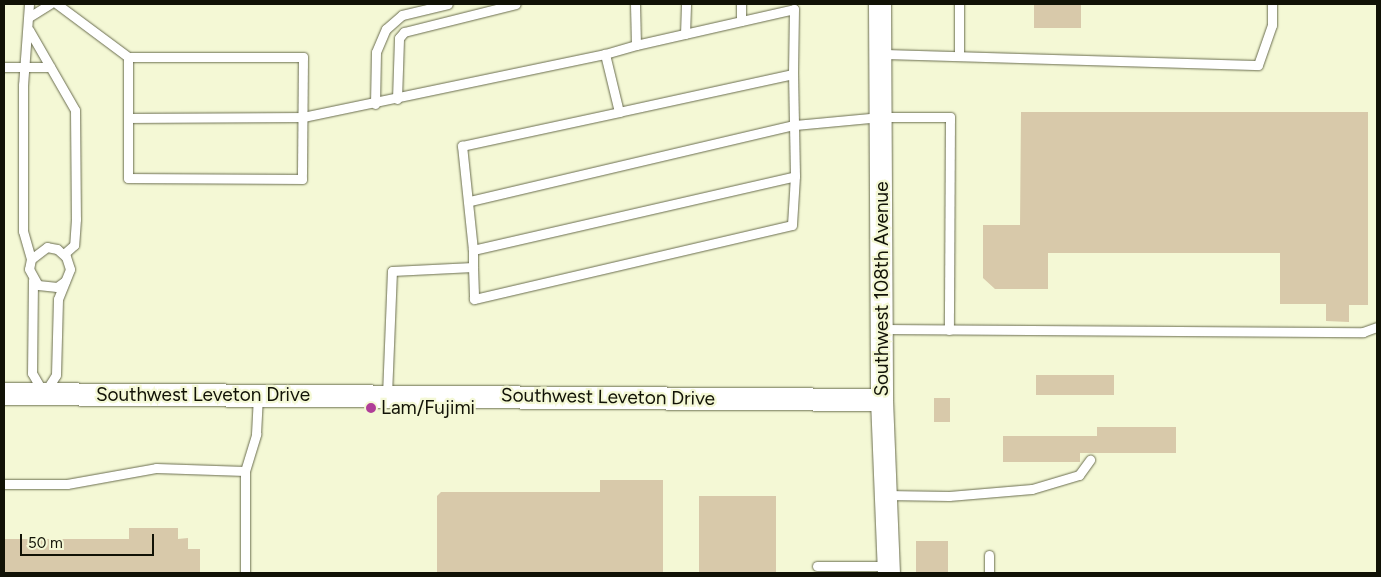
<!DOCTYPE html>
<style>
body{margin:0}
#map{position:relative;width:1381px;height:577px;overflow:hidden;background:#f4f8d5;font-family:Figtree,sans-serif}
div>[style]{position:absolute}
.building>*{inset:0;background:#d8c9aa;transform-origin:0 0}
.roads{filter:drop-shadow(0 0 1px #6a6d4f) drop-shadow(0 0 1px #6a6d4f)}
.service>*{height:9px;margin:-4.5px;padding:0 4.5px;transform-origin:4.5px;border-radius:4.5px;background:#fff}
.tertiary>*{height:22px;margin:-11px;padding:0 11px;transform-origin:11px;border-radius:11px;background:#fff}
.dots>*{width:14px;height:14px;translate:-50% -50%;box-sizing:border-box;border:2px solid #f4f8d5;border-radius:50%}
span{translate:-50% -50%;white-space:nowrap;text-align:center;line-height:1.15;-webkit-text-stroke:4.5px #f4f8d5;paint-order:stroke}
.street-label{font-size:19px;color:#111206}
.poi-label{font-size:19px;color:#111206}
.left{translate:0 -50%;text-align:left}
.frame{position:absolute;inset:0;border:5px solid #111206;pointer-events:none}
.scale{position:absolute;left:20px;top:534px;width:134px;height:22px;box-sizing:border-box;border:2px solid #111206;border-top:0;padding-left:6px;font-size:15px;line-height:18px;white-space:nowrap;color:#111206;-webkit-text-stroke:4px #f4f8d5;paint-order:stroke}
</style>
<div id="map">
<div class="building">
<div style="left:1034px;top:4px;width:47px;height:24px"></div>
<div style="clip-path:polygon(1021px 112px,1368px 112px,1368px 305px,1349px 305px,1349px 322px,1326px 321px,1326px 304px,1280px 304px,1280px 253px,1048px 253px,1048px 289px,995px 289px,983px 278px,983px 225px,1020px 225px)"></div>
<div style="left:1114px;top:375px;width:20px;height:78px;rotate:90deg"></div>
<div style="left:934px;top:398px;width:16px;height:24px"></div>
<div style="clip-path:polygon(1097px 427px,1176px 427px,1176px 453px,1080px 453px,1080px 462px,1003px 462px,1003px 436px,1097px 436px)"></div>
<div style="clip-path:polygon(600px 480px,663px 480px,663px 573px,437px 573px,437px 496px,441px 492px,600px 492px)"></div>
<div style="left:699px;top:496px;width:77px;height:77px"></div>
<div style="clip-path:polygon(129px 528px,178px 528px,178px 539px,188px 538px,188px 549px,200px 549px,200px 573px,4px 573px,4px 539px,129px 539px)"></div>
<div style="left:916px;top:541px;width:32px;height:32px"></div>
</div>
<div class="roads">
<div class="service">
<div style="left:29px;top:4px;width:81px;rotate:94.2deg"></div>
<div style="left:23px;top:85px;width:146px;rotate:90deg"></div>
<div style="left:23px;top:231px;width:29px;rotate:74deg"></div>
<div style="left:57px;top:4px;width:89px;rotate:36.7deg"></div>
<div style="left:128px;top:57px;width:175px"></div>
<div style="left:303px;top:57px;width:122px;rotate:90.5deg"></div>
<div style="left:302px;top:179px;width:174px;rotate:-179.7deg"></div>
<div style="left:128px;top:178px;width:121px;rotate:-90deg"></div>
<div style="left:741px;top:4px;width:17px;rotate:90deg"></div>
<div style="left:29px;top:17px;width:25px;rotate:-32deg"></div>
<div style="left:29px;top:30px;width:92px;rotate:60.1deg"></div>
<div style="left:75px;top:110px;width:109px;rotate:89.5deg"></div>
<div style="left:76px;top:219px;width:26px;rotate:94deg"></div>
<div style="left:74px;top:245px;width:13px;rotate:138deg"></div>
<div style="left:685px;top:34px;width:30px;rotate:-88deg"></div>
<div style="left:636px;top:45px;width:162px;rotate:-12.8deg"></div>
<div style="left:794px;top:9px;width:65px;rotate:90.9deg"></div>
<div style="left:881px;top:54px;width:377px;rotate:1.7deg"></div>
<div style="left:1258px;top:65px;width:42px;rotate:-70.7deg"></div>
<div style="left:1272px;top:25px;width:21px;rotate:-90deg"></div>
<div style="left:959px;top:56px;width:52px;rotate:-90deg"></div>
<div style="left:4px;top:67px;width:46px"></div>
<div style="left:397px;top:99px;width:61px;rotate:-88.1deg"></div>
<div style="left:399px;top:38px;width:8px;rotate:-50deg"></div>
<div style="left:404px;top:32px;width:115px;rotate:-14deg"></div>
<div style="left:375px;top:104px;width:52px;rotate:-88.9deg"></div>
<div style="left:376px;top:52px;width:25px;rotate:-67deg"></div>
<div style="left:386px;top:29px;width:21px;rotate:-41deg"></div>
<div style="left:402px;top:15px;width:47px;rotate:-13.4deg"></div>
<div style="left:128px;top:118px;width:175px;rotate:-0.3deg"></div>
<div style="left:303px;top:117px;width:309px;rotate:-11.8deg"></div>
<div style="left:605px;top:54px;width:32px;rotate:-16deg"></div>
<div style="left:636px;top:45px;width:41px;rotate:-91.4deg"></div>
<div style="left:470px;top:201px;width:334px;rotate:-13.2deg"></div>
<div style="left:795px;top:125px;width:86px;rotate:-5.3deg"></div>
<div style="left:881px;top:117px;width:69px"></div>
<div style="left:950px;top:117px;width:213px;rotate:90.3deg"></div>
<div style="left:473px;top:250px;width:105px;rotate:-96deg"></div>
<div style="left:462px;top:146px;width:161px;rotate:-12.2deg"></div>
<div style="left:473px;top:267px;width:17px;rotate:-90deg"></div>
<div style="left:473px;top:250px;width:330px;rotate:-12.9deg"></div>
<div style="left:795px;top:176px;width:102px;rotate:-91.1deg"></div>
<div style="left:793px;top:74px;width:178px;rotate:167.7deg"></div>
<div style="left:619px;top:112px;width:60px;rotate:-103.6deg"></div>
<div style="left:33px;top:280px;width:93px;rotate:90.6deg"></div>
<div style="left:32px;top:373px;width:24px;rotate:60deg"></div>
<div style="left:44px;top:394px;width:22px;rotate:-58deg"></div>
<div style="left:56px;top:375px;width:76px;rotate:-88.5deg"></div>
<div style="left:58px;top:299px;width:32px;rotate:-68deg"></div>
<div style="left:70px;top:269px;width:13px;rotate:-108deg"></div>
<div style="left:66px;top:257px;width:12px;rotate:-138deg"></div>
<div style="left:57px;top:249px;width:10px;rotate:-169deg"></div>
<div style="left:47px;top:247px;width:20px;rotate:143deg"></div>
<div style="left:31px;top:259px;width:10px;rotate:101deg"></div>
<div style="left:29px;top:269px;width:18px;rotate:61deg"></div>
<div style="left:38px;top:285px;width:19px;rotate:6deg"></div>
<div style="left:57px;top:287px;width:10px;rotate:-37deg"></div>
<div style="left:882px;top:329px;width:481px;rotate:0.4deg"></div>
<div style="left:1363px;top:332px;width:15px;rotate:-20deg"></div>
<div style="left:387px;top:395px;width:124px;rotate:-87.7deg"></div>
<div style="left:392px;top:271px;width:81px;rotate:-2.8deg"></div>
<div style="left:473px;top:267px;width:32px;rotate:88deg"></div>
<div style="left:474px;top:299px;width:326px;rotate:-13.1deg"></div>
<div style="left:792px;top:225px;width:49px;rotate:-86.5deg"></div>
<div style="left:245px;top:471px;width:102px;rotate:90deg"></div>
<div style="left:4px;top:484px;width:63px"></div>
<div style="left:67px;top:484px;width:90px;rotate:-10.2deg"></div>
<div style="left:156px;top:468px;width:89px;rotate:1.9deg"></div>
<div style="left:245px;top:471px;width:39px;rotate:-73deg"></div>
<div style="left:256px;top:434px;width:39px;rotate:-87deg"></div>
<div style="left:886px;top:495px;width:63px;rotate:0.9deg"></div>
<div style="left:949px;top:496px;width:83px;rotate:-4.8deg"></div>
<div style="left:1032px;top:489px;width:49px;rotate:-16.6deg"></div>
<div style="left:1079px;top:475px;width:19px;rotate:-54deg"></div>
<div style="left:817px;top:566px;width:72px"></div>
<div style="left:989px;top:573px;width:18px;rotate:-90deg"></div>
</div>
<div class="tertiary">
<div style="left:880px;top:4px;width:396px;rotate:89.7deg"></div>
<div style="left:882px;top:400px;width:173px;rotate:87.7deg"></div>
<div style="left:4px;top:394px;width:878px;rotate:0.39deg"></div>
</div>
</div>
<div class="dots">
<div style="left:371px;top:408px;background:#b03e98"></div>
</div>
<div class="street-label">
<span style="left:882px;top:289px;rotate:-90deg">Southwest 108th Avenue</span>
<span style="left:203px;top:395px">Southwest Leveton Drive</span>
<span style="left:608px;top:397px;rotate:1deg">Southwest Leveton Drive</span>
</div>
<div class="poi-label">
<span class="left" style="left:381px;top:408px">Lam/Fujimi</span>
</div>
<div class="frame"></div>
<div class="scale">50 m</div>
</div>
